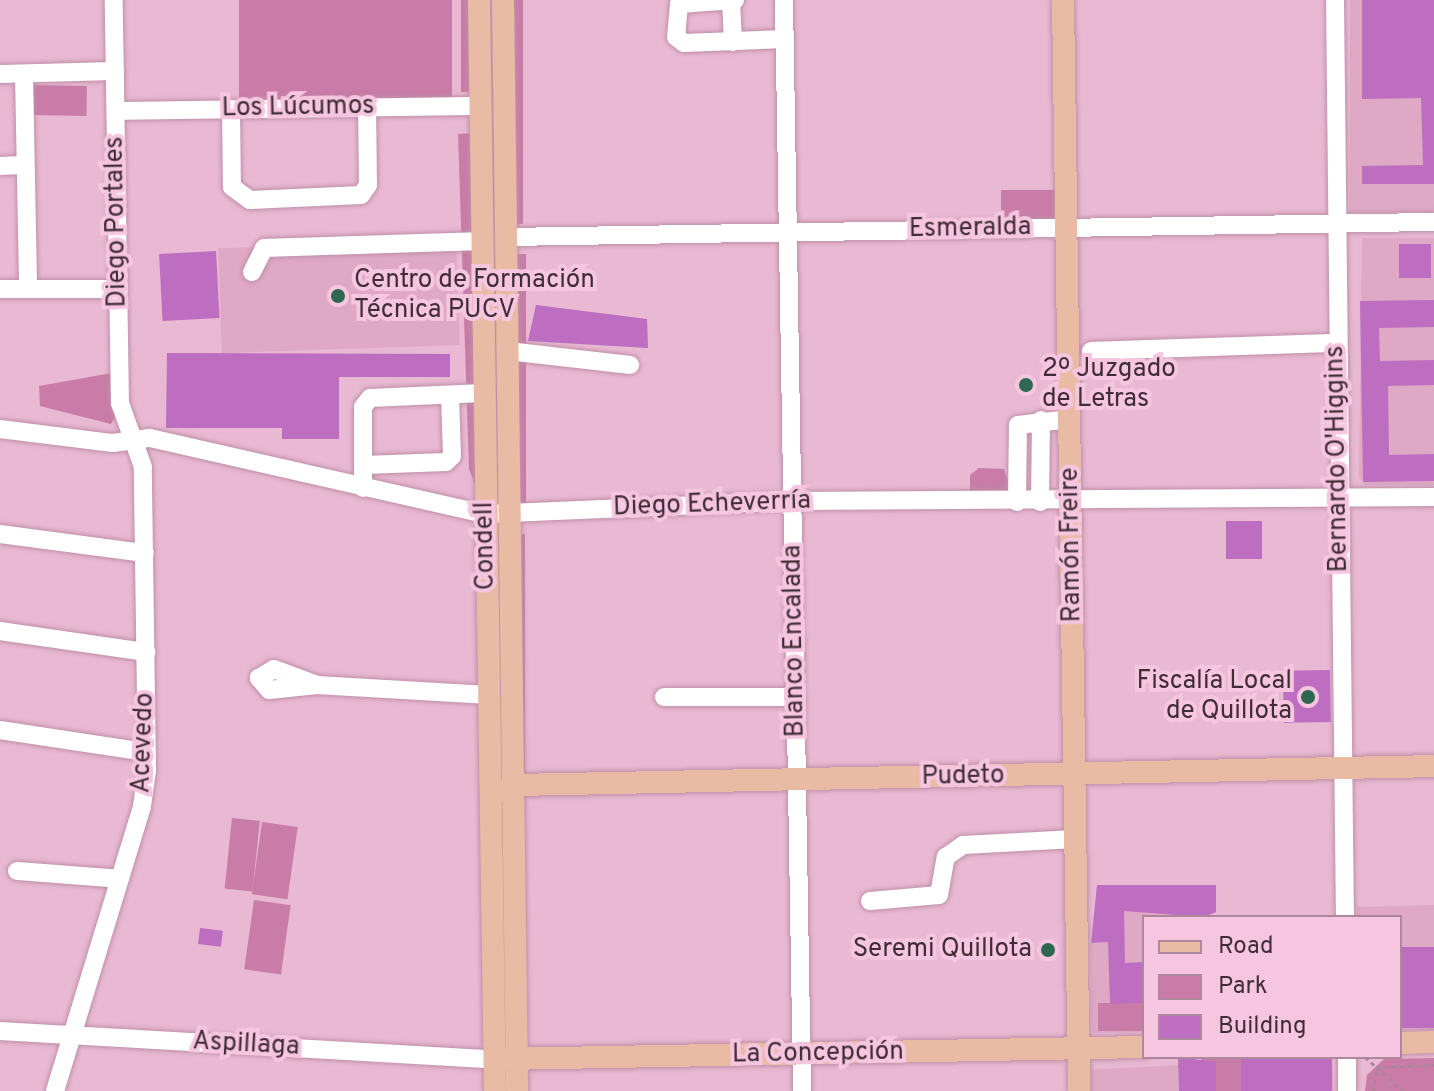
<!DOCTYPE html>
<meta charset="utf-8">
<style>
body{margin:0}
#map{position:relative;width:1434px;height:1091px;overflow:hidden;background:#e9b8d2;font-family:Overpass,sans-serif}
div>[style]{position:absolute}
.built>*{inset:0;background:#dfa8c5;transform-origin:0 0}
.green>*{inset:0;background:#c87ca7;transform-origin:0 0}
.building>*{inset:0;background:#bd6ec1;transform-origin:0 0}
.path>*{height:3px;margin-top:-1.5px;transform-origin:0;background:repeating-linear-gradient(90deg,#ab8599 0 4px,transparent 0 8px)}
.roads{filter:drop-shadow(0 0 2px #bf90a9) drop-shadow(0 0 2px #bf90a9)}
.minor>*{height:18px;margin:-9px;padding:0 9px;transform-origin:9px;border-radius:9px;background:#fff}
.major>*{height:22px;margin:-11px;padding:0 11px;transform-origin:11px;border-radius:11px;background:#e9baa4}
.dots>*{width:22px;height:22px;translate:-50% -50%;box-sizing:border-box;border:4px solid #f6c5df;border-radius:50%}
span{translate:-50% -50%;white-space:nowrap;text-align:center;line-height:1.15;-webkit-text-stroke:8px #f6c5df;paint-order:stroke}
.street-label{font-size:26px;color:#402d37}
.poi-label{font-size:26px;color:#402d37}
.left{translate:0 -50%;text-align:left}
.right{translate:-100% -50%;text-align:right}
.legend{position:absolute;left:1142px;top:915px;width:260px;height:144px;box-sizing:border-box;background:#f6c5df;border:2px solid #ad889c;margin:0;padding:10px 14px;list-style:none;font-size:24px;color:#402d37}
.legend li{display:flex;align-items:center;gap:16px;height:40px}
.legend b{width:40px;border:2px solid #ad889c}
</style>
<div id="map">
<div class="built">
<div style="left:1350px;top:0;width:84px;height:212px"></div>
<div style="clip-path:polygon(1362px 238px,1434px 238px,1434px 485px,1365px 485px,1359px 477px)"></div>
<div style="left:456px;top:240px;width:105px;height:238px;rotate:88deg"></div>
<div style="clip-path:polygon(1434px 905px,1434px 1030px,1400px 1030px,1400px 917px,1357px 917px,1357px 907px)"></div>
<div style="clip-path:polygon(1124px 911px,1204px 912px,1204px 917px,1144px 917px,1144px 1032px,1092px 1033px,1090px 943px,1124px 941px)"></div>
<div style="left:1332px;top:1057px;width:34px;height:248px;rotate:87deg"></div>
</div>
<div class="green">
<div style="left:239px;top:0;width:213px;height:103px"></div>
<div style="left:461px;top:0;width:15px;height:92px"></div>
<div style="clip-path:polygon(509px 0,523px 0,523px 224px,513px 224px)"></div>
<div style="left:33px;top:85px;width:54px;height:30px;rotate:1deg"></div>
<div style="clip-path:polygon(473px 133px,472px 302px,478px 491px,469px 469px,458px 134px)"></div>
<div style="left:1060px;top:190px;width:29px;height:59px;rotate:90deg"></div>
<div style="clip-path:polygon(513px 254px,526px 254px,526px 503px,520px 504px)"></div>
<div style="clip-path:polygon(112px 373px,116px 416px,111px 424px,40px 406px,39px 386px)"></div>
<div style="clip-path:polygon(979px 468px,1004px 469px,1011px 491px,970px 491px,970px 475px)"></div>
<div style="left:517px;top:534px;width:8px;height:239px"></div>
<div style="left:232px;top:818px;width:28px;height:71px;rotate:6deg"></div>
<div style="left:262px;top:822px;width:36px;height:73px;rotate:8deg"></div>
<div style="left:254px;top:900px;width:37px;height:70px;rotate:8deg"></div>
<div style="left:1144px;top:1003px;width:28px;height:46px;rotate:90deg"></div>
<div style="clip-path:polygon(1201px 1057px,1241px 1057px,1242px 1091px,1216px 1091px,1216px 1062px,1201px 1063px)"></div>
<div style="clip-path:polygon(1434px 1058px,1434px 1091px,1365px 1091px,1367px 1075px,1384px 1059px)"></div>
</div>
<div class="building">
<div style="clip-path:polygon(1362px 0,1434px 0,1434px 184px,1362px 184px,1362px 166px,1423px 165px,1421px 98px,1362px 99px)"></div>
<div style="left:1431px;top:244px;width:34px;height:32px;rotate:90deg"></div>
<div style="left:216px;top:251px;width:67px;height:57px;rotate:87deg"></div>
<div style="clip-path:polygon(1434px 300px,1434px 327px,1379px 328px,1380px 361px,1434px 360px,1434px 385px,1388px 386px,1389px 455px,1434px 454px,1434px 481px,1363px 482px,1360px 301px)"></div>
<div style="clip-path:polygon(536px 305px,647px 319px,648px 348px,528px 341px)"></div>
<div style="clip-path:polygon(167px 353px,450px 354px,450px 377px,339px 377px,339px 439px,282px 439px,282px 428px,166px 428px)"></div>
<div style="left:1226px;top:521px;width:36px;height:38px"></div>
<div style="left:1330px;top:670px;width:52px;height:47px;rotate:89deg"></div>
<div style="clip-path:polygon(1097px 885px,1216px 885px,1216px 912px,1204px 917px,1124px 911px,1125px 963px,1144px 962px,1144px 1003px,1110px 1004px,1108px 942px,1091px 943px)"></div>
<div style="left:200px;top:928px;width:23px;height:16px;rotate:7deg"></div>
<div style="left:1434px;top:947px;width:81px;height:34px;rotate:90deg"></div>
<div style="clip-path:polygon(1178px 1057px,1216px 1062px,1216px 1091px,1179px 1091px)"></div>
<div style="left:1241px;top:1057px;width:91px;height:34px"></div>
</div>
<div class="path">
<div style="left:1365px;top:1057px;width:51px;rotate:41.8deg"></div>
<div style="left:1374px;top:1091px;width:24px;rotate:-85deg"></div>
<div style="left:1376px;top:1067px;width:58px;rotate:-2deg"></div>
</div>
<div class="roads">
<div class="minor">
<div style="left:731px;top:0;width:42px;rotate:87.3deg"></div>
<div style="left:735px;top:0;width:56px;rotate:175.9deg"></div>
<div style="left:679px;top:4px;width:33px;rotate:95deg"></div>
<div style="left:676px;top:37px;width:10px;rotate:37deg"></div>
<div style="left:684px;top:43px;width:101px;rotate:-2.3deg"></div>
<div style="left:784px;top:0;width:1091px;rotate:89.05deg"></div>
<div style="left:1335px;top:0;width:917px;rotate:89.38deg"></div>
<div style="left:0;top:74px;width:115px;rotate:-1.5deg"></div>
<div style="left:24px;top:74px;width:213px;rotate:88.9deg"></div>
<div style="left:231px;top:109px;width:78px;rotate:89.3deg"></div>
<div style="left:232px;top:187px;width:22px;rotate:36deg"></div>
<div style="left:250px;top:200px;width:111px;rotate:-2.6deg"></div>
<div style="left:361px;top:195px;width:12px;rotate:-55deg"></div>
<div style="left:368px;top:185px;width:78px;rotate:-90.7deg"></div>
<div style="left:116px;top:111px;width:364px;rotate:-0.8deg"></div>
<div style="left:0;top:166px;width:21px;rotate:-3deg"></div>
<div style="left:506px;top:237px;width:928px;rotate:-0.93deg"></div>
<div style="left:252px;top:272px;width:27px;rotate:-63deg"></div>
<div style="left:264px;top:248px;width:218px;rotate:-1.8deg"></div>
<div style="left:0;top:289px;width:119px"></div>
<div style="left:508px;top:351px;width:123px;rotate:6.5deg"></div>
<div style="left:1091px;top:351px;width:246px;rotate:-1.9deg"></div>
<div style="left:0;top:429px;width:114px;rotate:7.1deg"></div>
<div style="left:113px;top:443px;width:37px;rotate:-8deg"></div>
<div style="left:150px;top:438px;width:344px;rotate:12.8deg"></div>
<div style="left:485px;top:514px;width:308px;rotate:-2.4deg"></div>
<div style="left:793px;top:501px;width:641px;rotate:-0.36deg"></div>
<div style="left:363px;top:465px;width:83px;rotate:-2.1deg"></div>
<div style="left:446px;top:462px;width:8px;rotate:-45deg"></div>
<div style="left:452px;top:456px;width:61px;rotate:-91.9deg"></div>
<div style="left:363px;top:488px;width:81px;rotate:-90deg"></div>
<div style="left:363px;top:407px;width:11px;rotate:-52deg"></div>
<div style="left:370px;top:398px;width:113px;rotate:-2.5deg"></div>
<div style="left:1017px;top:502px;width:77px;rotate:-89.3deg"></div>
<div style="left:1018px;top:425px;width:52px;rotate:-6.6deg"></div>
<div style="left:1040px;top:502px;width:82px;rotate:-89.3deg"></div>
<div style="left:0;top:534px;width:146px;rotate:7.5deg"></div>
<div style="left:0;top:631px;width:148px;rotate:8.2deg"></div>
<div style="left:317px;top:685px;width:48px;rotate:174.1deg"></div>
<div style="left:269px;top:690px;width:16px;rotate:-130deg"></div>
<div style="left:259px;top:678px;width:17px;rotate:-31deg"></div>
<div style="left:274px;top:669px;width:46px;rotate:20.4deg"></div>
<div style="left:317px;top:685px;width:172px;rotate:3.3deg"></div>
<div style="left:664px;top:697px;width:132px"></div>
<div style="left:0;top:730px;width:148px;rotate:8.6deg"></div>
<div style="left:17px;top:871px;width:103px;rotate:4.4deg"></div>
<div style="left:870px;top:901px;width:69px;rotate:-5deg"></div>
<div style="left:939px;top:895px;width:39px;rotate:-80deg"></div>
<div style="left:946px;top:857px;width:21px;rotate:-35deg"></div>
<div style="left:963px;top:845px;width:112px;rotate:-3.1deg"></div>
<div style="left:0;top:1031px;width:494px;rotate:3.3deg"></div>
<div style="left:1347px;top:1057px;width:34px;rotate:90deg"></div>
<div style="left:55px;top:1091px;width:298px;rotate:-73deg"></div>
<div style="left:142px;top:806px;width:35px;rotate:-82deg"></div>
<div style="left:147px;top:771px;width:304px;rotate:-90.8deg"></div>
<div style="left:143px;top:467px;width:68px;rotate:-109.8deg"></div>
<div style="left:120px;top:403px;width:403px;rotate:-90.9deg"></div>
</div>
<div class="major">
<div style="left:479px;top:0;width:1091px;rotate:89.16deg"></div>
<div style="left:503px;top:0;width:1091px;rotate:89.26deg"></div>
<div style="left:1063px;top:0;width:1091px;rotate:89.16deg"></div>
<div style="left:505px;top:791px;width:12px;rotate:-31deg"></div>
<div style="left:515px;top:785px;width:919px;rotate:-1.18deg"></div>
<div style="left:1400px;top:1043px;width:34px;rotate:-2deg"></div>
<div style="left:502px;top:1059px;width:642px;rotate:-1.07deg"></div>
</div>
</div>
<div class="dots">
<div style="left:338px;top:296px;background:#2e6851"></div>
<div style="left:1026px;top:385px;background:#2e6851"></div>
<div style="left:1308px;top:697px;background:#2e6851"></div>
<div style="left:1048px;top:950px;background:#2e6851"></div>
</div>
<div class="street-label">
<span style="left:298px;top:108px;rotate:-1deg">Los Lúcumos</span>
<span style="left:117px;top:222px;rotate:-91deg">Diego Portales</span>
<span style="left:970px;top:229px;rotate:-1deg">Esmeralda</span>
<span style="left:1338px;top:459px;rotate:-91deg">Bernardo O'Higgins</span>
<span style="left:712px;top:505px;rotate:-2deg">Diego Echeverría</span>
<span style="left:1072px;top:545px;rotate:-91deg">Ramón Freire</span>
<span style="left:486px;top:546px;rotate:-91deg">Condell</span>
<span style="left:795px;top:641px;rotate:-91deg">Blanco Encalada</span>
<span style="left:144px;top:743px;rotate:-88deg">Acevedo</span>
<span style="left:963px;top:777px;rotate:-1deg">Pudeto</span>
<span style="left:246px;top:1045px;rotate:3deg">Aspillaga</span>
<span style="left:818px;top:1054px;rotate:-1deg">La Concepción</span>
</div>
<div class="poi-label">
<span class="left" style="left:354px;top:296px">Centro de Formación<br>Técnica PUCV</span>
<span class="left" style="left:1042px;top:385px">2º Juzgado<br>de Letras</span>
<span class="right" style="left:1292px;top:697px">Fiscalía Local<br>de Quillota</span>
<span class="right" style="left:1032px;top:950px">Seremi Quillota</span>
</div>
<ul class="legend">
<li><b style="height:10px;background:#e9baa4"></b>Road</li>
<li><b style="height:22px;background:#c87ca7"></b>Park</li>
<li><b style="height:22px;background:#bd6ec1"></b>Building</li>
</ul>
</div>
